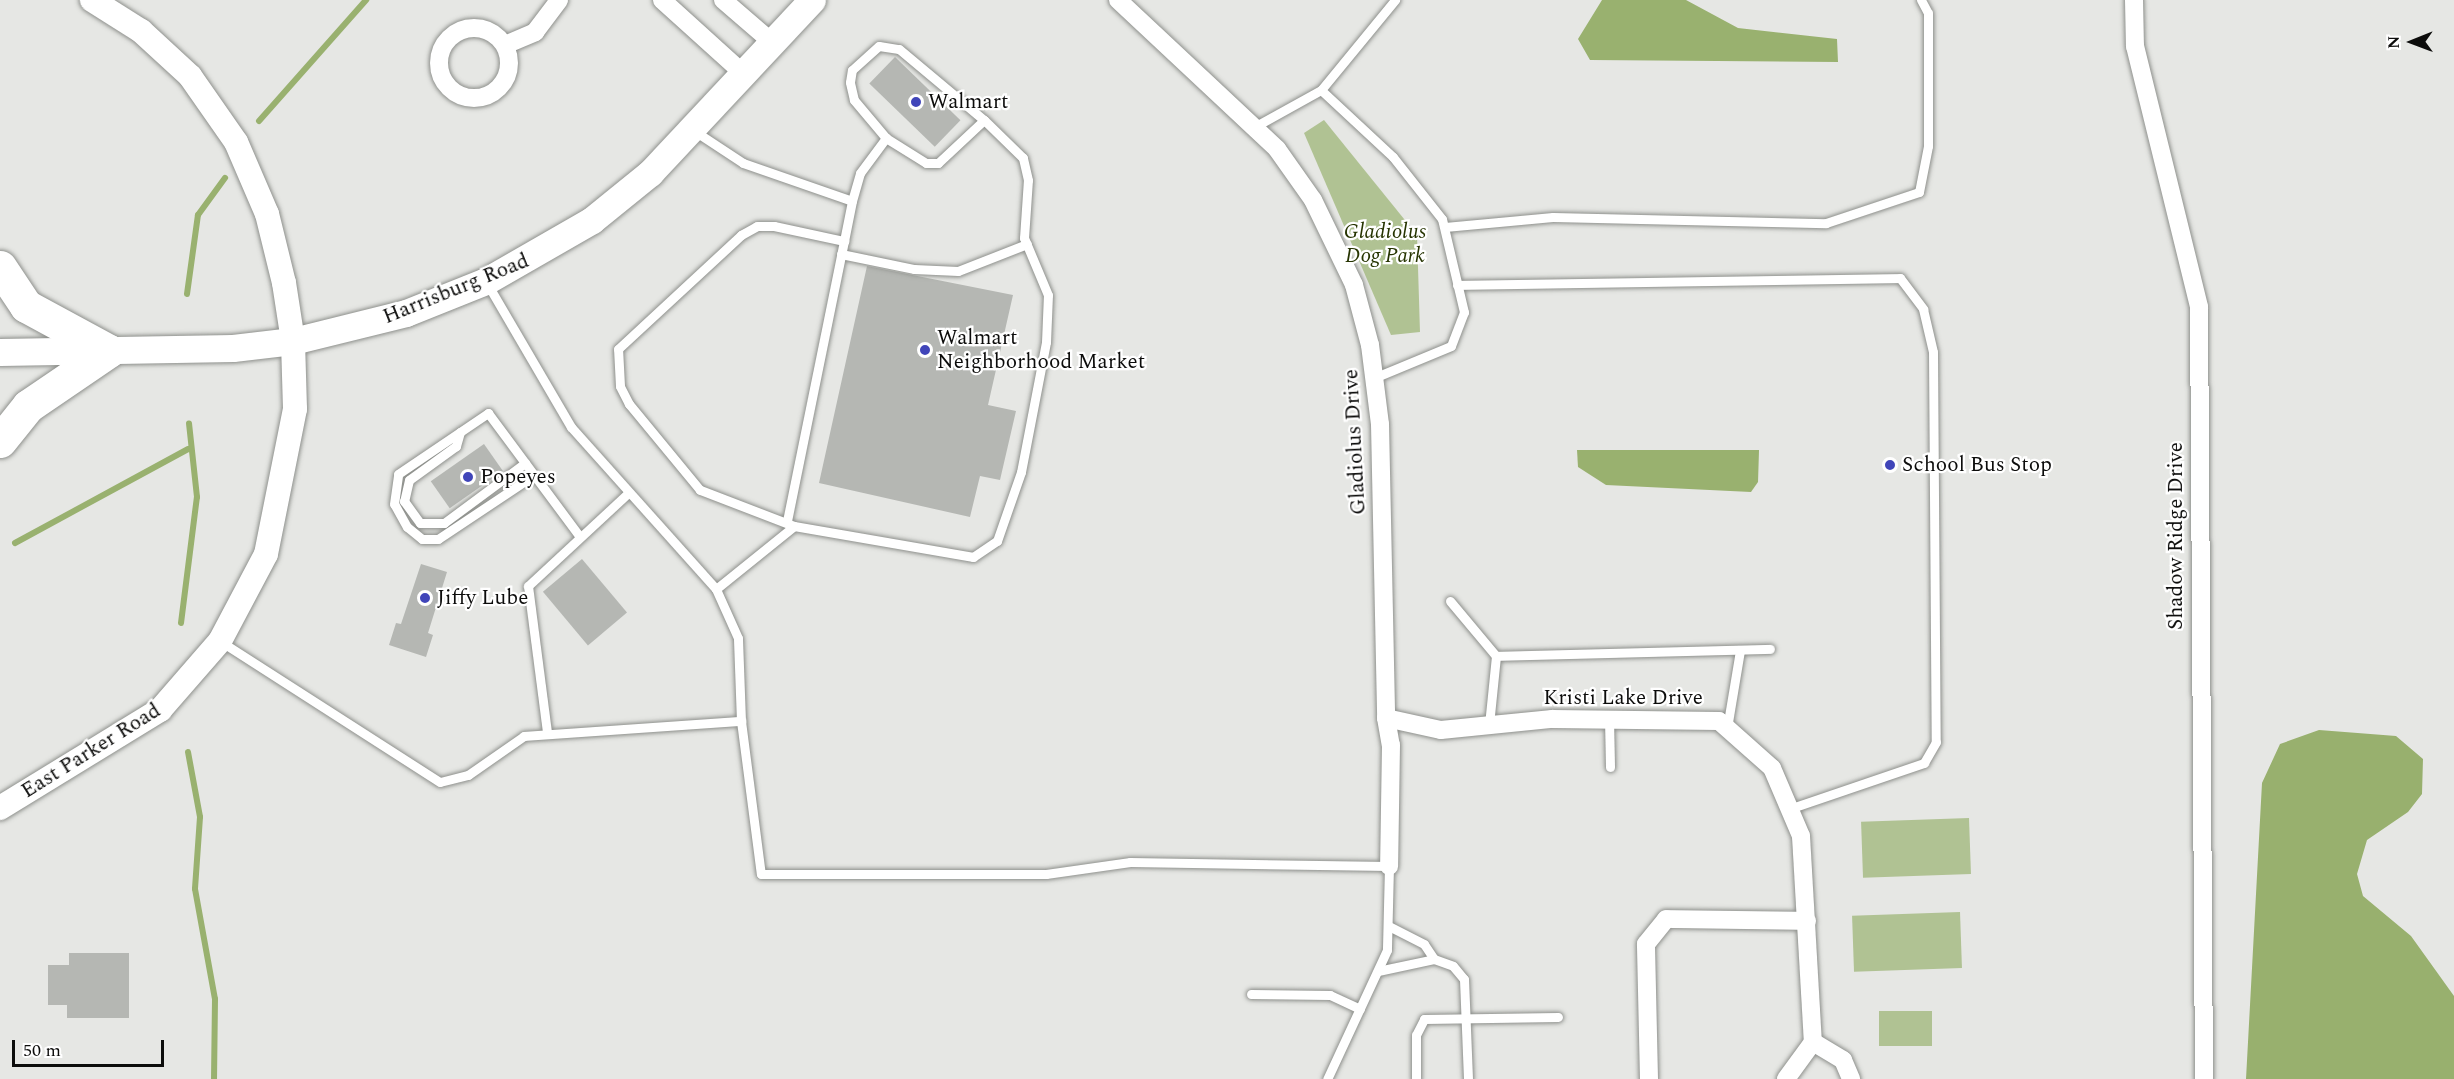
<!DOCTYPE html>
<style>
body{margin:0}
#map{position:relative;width:2454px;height:1079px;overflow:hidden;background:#e6e7e4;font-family:Spectral,serif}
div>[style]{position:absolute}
.green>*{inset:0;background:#b0c293;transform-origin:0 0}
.forest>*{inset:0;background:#98b06e}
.water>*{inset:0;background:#99b16f}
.stream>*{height:6px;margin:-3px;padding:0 3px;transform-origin:3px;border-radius:3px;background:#99b16f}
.building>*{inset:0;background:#b5b7b3;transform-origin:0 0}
.roads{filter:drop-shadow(0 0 2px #8e908c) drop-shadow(0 0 2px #8e908c)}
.service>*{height:9px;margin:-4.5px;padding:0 4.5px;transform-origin:4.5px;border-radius:4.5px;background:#fff}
.minor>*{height:18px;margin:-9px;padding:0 9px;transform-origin:9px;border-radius:9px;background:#fff}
.minor>.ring{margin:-9px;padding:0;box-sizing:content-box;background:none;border:18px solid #fff;border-radius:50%}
.tertiary>*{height:24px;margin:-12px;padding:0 12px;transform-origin:12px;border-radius:12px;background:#fff}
.secondary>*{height:27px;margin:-13.5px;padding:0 13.5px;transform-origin:13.5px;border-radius:13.5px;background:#fff}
.motorway>*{height:33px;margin:-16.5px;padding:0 16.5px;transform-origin:16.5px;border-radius:16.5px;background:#fff}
.dots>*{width:16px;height:16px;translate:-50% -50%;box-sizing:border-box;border:3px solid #fff;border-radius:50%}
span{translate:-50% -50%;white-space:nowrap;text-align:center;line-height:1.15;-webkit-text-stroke:4.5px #fff;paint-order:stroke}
.poi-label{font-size:21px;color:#0c0c0b}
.left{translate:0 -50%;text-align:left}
.park-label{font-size:21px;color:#263401;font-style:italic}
.street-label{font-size:21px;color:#0c0c0b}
.north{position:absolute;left:2382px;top:12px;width:60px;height:60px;-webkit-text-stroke:4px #fff;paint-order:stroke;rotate:269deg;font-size:16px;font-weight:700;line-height:24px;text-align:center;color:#0c0c0b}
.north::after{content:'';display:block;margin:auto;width:21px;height:27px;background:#0c0c0b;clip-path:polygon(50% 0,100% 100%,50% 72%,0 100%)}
.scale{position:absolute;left:12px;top:1040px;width:152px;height:27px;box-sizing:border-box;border:3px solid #0c0c0b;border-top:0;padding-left:8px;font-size:18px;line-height:21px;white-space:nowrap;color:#0c0c0b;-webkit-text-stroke:4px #fff;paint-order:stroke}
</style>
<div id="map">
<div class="green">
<div style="clip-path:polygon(1324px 120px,1417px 235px,1420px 332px,1391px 335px,1304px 133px)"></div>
<div style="left:1969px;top:818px;width:56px;height:108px;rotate:88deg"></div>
<div style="left:1960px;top:912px;width:56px;height:108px;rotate:88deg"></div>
<div style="left:1879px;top:1011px;width:53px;height:35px"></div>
</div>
<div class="forest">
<div style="clip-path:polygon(2319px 730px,2396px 736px,2423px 759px,2422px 794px,2408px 812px,2367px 840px,2357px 874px,2363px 896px,2411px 936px,2454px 996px,2454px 1079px,2246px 1079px,2262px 783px,2280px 744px)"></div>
</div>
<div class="water">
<div style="clip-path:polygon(1602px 0,1686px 0,1738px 28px,1837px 39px,1838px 62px,1590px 60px,1578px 39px)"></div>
<div style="clip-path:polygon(1577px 450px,1759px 450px,1758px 482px,1751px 492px,1606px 485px,1578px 467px)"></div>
</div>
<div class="stream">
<div style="left:259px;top:121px;width:162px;rotate:-48.5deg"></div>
<div style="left:187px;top:294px;width:80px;rotate:-82.1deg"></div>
<div style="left:198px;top:215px;width:46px;rotate:-53.9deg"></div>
<div style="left:15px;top:543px;width:197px;rotate:-28.5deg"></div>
<div style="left:181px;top:623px;width:127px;rotate:-82.8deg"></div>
<div style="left:197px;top:497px;width:74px;rotate:-96.2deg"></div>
<div style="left:188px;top:752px;width:66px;rotate:79.5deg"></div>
<div style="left:200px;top:817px;width:72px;rotate:94deg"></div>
<div style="left:195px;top:889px;width:112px;rotate:79.7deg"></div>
<div style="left:215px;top:999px;width:80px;rotate:90.7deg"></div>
</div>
<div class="building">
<div style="left:895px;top:57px;width:91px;height:37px;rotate:44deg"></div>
<div style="clip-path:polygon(867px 266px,1013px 295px,988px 405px,1016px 411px,1000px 480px,980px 476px,970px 517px,819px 483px)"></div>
<div style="left:484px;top:444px;width:33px;height:65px;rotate:55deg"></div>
<div style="left:582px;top:559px;width:70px;height:51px;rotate:50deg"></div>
<div style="clip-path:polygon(421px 564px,447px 572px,428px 633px,433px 635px,426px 657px,389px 645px,396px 623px,401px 624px)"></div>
<div style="clip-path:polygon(69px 953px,129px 953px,129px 1018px,67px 1018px,67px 1005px,48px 1005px,48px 965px,69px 965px)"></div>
</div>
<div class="roads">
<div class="service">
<div style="left:1321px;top:90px;width:98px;rotate:42.9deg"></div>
<div style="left:1393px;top:157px;width:79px;rotate:51.7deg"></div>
<div style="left:1442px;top:219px;width:96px;rotate:76.7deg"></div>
<div style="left:1464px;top:312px;width:36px;rotate:111deg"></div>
<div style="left:1451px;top:346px;width:81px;rotate:157.5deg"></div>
<div style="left:1256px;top:126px;width:74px;rotate:-29deg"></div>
<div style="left:1321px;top:90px;width:117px;rotate:-50.6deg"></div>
<div style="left:693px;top:130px;width:60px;rotate:33.4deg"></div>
<div style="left:743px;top:163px;width:115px;rotate:19.2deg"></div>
<div style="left:852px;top:201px;width:29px;rotate:-74deg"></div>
<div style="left:860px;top:173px;width:44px;rotate:-53.4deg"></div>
<div style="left:886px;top:138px;width:50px;rotate:-130.1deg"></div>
<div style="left:854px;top:100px;width:18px;rotate:-103deg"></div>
<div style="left:850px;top:82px;width:12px;rotate:-81deg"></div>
<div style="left:852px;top:70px;width:36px;rotate:-42deg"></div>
<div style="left:879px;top:46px;width:20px;rotate:9deg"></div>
<div style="left:899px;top:49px;width:111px;rotate:39.9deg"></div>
<div style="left:984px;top:120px;width:63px;rotate:136.9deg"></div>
<div style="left:938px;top:163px;width:12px;rotate:180deg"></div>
<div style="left:926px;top:163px;width:47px;rotate:-148deg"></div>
<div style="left:1445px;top:227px;width:108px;rotate:-5.3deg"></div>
<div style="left:1553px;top:217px;width:273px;rotate:1.3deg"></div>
<div style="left:1826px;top:223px;width:98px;rotate:-18.4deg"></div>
<div style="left:1919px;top:192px;width:47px;rotate:-78.9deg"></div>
<div style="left:1928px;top:146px;width:133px;rotate:-90deg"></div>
<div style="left:1928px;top:13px;width:15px;rotate:-118deg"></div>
<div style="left:841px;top:254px;width:75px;rotate:11.6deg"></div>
<div style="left:914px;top:269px;width:44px;rotate:2.6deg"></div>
<div style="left:958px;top:271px;width:74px;rotate:-21.4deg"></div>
<div style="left:1457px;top:285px;width:443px;rotate:-0.9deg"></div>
<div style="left:1900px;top:278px;width:39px;rotate:53deg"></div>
<div style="left:1923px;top:309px;width:44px;rotate:76.9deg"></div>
<div style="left:1933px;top:352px;width:390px;rotate:89.6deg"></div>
<div style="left:1936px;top:742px;width:24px;rotate:120deg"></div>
<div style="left:1924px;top:763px;width:143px;rotate:161.2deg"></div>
<div style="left:460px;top:432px;width:15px;rotate:106deg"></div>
<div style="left:456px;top:446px;width:58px;rotate:144.1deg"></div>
<div style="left:409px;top:480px;width:22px;rotate:103deg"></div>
<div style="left:404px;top:501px;width:27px;rotate:54deg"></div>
<div style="left:420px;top:523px;width:24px"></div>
<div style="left:444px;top:523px;width:101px;rotate:-36.5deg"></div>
<div style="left:534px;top:475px;width:115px;rotate:146.3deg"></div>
<div style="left:438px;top:539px;width:16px;rotate:180deg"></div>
<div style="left:422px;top:539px;width:19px;rotate:-141deg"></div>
<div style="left:407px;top:527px;width:26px;rotate:-119deg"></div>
<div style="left:394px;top:504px;width:30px;rotate:-82deg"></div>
<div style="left:398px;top:474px;width:109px;rotate:-34.1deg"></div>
<div style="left:488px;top:413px;width:154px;rotate:53.4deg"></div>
<div style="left:787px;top:521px;width:286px;rotate:-78.5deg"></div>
<div style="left:794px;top:526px;width:101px;rotate:-159deg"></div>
<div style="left:700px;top:490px;width:112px;rotate:-129.5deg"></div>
<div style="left:629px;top:404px;width:20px;rotate:-117deg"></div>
<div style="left:620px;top:386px;width:37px;rotate:-93deg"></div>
<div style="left:618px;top:349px;width:168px;rotate:-42.8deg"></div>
<div style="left:741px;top:235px;width:18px;rotate:-29deg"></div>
<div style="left:757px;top:226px;width:17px"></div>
<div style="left:774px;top:226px;width:72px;rotate:12.1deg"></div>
<div style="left:844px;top:241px;width:41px;rotate:-78.7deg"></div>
<div style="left:716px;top:589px;width:100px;rotate:-38.9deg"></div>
<div style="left:794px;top:526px;width:182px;rotate:9.8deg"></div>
<div style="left:973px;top:557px;width:29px;rotate:-34deg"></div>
<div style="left:997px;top:541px;width:73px;rotate:-70.8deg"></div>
<div style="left:1021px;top:472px;width:132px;rotate:-79.1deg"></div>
<div style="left:1046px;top:342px;width:47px;rotate:-87.6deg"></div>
<div style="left:1048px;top:295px;width:62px;rotate:-112.8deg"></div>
<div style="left:1024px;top:238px;width:58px;rotate:-86.1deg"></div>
<div style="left:1028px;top:180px;width:23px;rotate:-103deg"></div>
<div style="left:1023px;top:158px;width:54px;rotate:-135.7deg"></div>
<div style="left:1450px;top:601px;width:72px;rotate:50.1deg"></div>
<div style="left:1496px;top:656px;width:69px;rotate:95.8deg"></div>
<div style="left:220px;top:641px;width:261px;rotate:32.7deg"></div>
<div style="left:440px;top:782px;width:29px;rotate:-14deg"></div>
<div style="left:468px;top:775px;width:68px;rotate:-34.9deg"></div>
<div style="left:524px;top:736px;width:218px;rotate:-4deg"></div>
<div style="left:741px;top:721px;width:83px;rotate:-92.1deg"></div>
<div style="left:738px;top:638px;width:54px;rotate:-114.2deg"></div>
<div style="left:716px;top:589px;width:217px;rotate:-131.8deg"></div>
<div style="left:571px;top:427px;width:167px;rotate:-120.3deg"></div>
<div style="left:1496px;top:656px;width:274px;rotate:-1.5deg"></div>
<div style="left:1609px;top:718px;width:49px;rotate:88.8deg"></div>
<div style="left:741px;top:721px;width:154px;rotate:82.6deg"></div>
<div style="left:761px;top:874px;width:285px"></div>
<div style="left:1046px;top:874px;width:85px;rotate:-8.1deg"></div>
<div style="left:1130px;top:862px;width:259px;rotate:0.9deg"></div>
<div style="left:1389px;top:866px;width:84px;rotate:91.4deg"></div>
<div style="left:1387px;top:950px;width:142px;rotate:114.9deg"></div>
<div style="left:1727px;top:728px;width:79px;rotate:-80.5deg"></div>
<div style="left:547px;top:732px;width:147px;rotate:-97.4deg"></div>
<div style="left:528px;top:586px;width:137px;rotate:-42.9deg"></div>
<div style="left:1434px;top:959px;width:20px;rotate:20deg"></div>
<div style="left:1453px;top:966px;width:17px;rotate:50deg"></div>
<div style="left:1464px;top:979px;width:100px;rotate:87.7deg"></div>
<div style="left:1378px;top:971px;width:57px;rotate:-12.1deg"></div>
<div style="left:1434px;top:959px;width:18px;rotate:-124deg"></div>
<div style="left:1424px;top:944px;width:38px;rotate:-153deg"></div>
<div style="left:1251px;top:994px;width:79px;rotate:0.7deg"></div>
<div style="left:1330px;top:995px;width:33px;rotate:25deg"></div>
<div style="left:1416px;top:1079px;width:44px;rotate:-90deg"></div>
<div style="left:1416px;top:1035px;width:18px;rotate:-63deg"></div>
<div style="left:1424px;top:1019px;width:134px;rotate:-0.9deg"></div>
</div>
<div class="minor">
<div style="left:662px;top:0;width:112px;rotate:42.1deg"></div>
<div style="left:723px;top:0;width:67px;rotate:40.8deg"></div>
<div style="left:1118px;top:0;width:218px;rotate:43.1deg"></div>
<div style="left:1277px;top:149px;width:62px;rotate:54.8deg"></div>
<div style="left:1313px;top:200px;width:94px;rotate:64.2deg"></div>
<div style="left:1354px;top:285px;width:62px;rotate:75.1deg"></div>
<div style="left:1370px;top:345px;width:80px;rotate:82.8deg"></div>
<div style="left:1380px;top:424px;width:294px;rotate:88.8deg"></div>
<div style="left:1386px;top:718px;width:27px;rotate:80deg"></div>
<div style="left:1391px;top:745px;width:121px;rotate:90.9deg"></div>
<div style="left:2134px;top:0;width:46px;rotate:88.8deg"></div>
<div style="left:2135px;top:46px;width:269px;rotate:76.2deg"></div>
<div style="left:2199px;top:307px;width:772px;rotate:89.63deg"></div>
<div class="ring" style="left:439px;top:28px;width:52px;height:52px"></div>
<div style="left:505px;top:45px;width:33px;rotate:-23deg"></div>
<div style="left:535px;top:32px;width:40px;rotate:-53deg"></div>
<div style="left:1386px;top:718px;width:56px;rotate:12.3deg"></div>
<div style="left:1441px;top:730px;width:112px;rotate:-5.7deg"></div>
<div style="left:1552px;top:719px;width:167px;rotate:0.7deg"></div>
<div style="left:1719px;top:721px;width:71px;rotate:41.6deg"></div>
<div style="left:1772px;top:768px;width:74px;rotate:66.9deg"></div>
<div style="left:1801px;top:836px;width:206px;rotate:86.7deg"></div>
<div style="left:1813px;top:1042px;width:46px;rotate:126.1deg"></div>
<div style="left:1813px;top:1042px;width:35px;rotate:31deg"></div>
<div style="left:1843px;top:1060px;width:21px;rotate:67deg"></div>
<div style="left:1649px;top:1079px;width:135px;rotate:-91.3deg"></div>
<div style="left:1646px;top:944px;width:32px;rotate:-51deg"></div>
<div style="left:1666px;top:919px;width:141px;rotate:0.8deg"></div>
</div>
<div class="tertiary">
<div style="left:0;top:808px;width:188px;rotate:-31.5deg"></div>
<div style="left:160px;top:710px;width:91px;rotate:-49deg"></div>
<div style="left:220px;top:641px;width:98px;rotate:-62.1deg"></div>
<div style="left:266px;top:554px;width:148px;rotate:-78.7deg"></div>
<div style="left:295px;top:409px;width:68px;rotate:-91.7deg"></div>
<div style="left:293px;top:341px;width:59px;rotate:-98.8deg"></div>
<div style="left:284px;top:283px;width:71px;rotate:-103.8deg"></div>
<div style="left:267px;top:214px;width:78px;rotate:-113.3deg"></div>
<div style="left:236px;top:142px;width:80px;rotate:-124.9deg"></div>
<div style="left:190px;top:76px;width:67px;rotate:-137.4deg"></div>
<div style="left:141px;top:31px;width:58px;rotate:-147.7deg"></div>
</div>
<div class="secondary">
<div style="left:0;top:352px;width:233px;rotate:-1deg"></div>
<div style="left:233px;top:348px;width:60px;rotate:-6.7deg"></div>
<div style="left:293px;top:341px;width:116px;rotate:-13.9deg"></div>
<div style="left:406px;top:313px;width:86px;rotate:-21.8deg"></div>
<div style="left:486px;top:281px;width:122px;rotate:-29.9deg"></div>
<div style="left:592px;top:220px;width:75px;rotate:-39deg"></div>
<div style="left:650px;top:173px;width:237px;rotate:-46.9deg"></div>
</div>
<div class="motorway">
<div style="left:0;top:267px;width:47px;rotate:56.3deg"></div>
<div style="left:26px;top:306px;width:94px;rotate:28.5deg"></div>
<div style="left:0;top:441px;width:45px;rotate:-51.3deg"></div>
<div style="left:28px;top:406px;width:98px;rotate:-34.2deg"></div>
</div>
</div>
<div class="dots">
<div style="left:916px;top:102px;background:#4045b9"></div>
<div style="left:925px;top:350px;background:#4045b9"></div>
<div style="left:1890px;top:465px;background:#4045b9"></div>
<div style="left:468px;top:477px;background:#4045b9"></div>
<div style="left:425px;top:598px;background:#4045b9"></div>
</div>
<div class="poi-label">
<span class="left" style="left:928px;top:102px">Walmart</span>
<span class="left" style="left:937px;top:350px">Walmart<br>Neighborhood Market</span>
<span class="left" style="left:1902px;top:465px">School Bus Stop</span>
<span class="left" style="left:480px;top:477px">Popeyes</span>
<span class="left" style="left:437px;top:598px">Jiffy Lube</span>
</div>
<div class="park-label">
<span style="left:1385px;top:244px">Gladiolus<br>Dog Park</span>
</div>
<div class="street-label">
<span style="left:456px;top:289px;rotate:-22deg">Harrisburg Road</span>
<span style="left:1355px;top:442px;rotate:-93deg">Gladiolus Drive</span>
<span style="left:2176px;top:536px;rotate:-90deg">Shadow Ridge Drive</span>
<span style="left:1623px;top:698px">Kristi Lake Drive</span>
<span style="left:91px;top:751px;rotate:-32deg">East Parker Road</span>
</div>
<div class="north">N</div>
<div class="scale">50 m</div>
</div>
